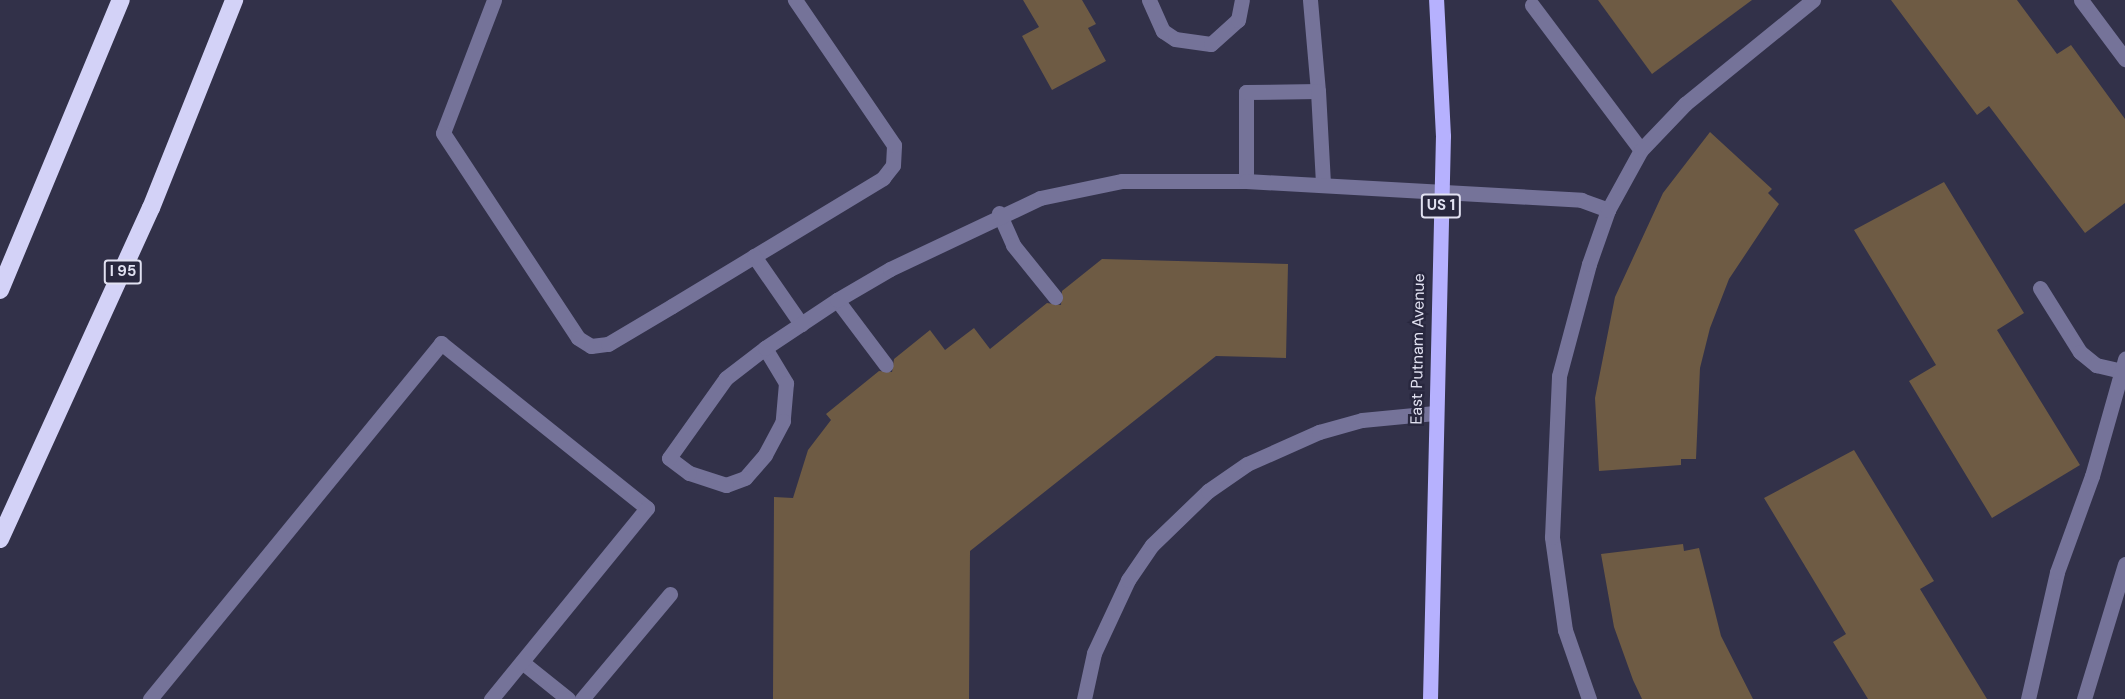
<!DOCTYPE html>
<style>
body{margin:0}
#map{position:relative;width:2125px;height:699px;overflow:hidden;background:#323149;font-family:"DM Sans",sans-serif}
div>[style]{position:absolute}
.building>*{inset:0;background:#6e5b44}
.minor>*{height:15px;margin:-7.5px;padding:0 7.5px;transform-origin:7.5px;border-radius:7.5px;background:#757399}
.major>*{height:15px;margin:-7.5px;padding:0 7.5px;transform-origin:7.5px;border-radius:7.5px;background:#b6b1fe}
.highway>*{height:18px;margin:-9px;padding:0 9px;transform-origin:9px;border-radius:9px;background:#d3d2f7}
span{translate:-50% -50%;white-space:nowrap;text-align:center;line-height:1.15;-webkit-text-stroke:5px #28273e;paint-order:stroke}
.shield-label span{padding:2px 4px;background:#28273e;border:2px solid;border-radius:4px;-webkit-text-stroke-width:0}
.shield-label{font-size:15px;color:#e1e1f1;font-weight:700}
.street-label{font-size:16px;color:#e1e1f1}
</style>
<div id="map">
<div class="building">
<div style="clip-path:polygon(1023px 0,1082px 0,1096px 24px,1088px 28px,1106px 61px,1052px 90px,1022px 36px,1039px 27px)"></div>
<div style="clip-path:polygon(1598px 0,1752px 0,1652px 74px)"></div>
<div style="clip-path:polygon(1891px 0,2017px 0,2057px 54px,2071px 45px,2125px 119px,2125px 203px,2085px 233px,1989px 106px,1977px 115px)"></div>
<div style="clip-path:polygon(1710px 132px,1772px 189px,1768px 193px,1779px 204px,1729px 279px,1710px 328px,1700px 368px,1696px 459px,1681px 459px,1681px 465px,1599px 471px,1595px 398px,1615px 297px,1663px 193px)"></div>
<div style="clip-path:polygon(1944px 182px,2024px 313px,1997px 330px,2080px 465px,1992px 518px,1909px 381px,1936px 365px,1854px 230px)"></div>
<div style="clip-path:polygon(1102px 259px,1288px 264px,1286px 358px,1216px 356px,970px 551px,969px 699px,773px 699px,774px 497px,793px 498px,808px 450px,831px 420px,826px 414px,879px 371px,892px 372px,894px 359px,930px 330px,945px 350px,974px 328px,990px 349px,1047px 303px,1061px 305px,1062px 291px)"></div>
<div style="clip-path:polygon(1854px 450px,1934px 581px,1920px 589px,1987px 699px,1868px 699px,1833px 642px,1846px 634px,1764px 498px)"></div>
<div style="clip-path:polygon(1683px 544px,1684px 551px,1699px 548px,1721px 636px,1753px 699px,1642px 699px,1633px 680px,1614px 627px,1601px 554px)"></div>
</div>
<div class="minor">
<div style="left:494px;top:0;width:142px;rotate:111deg"></div>
<div style="left:443px;top:133px;width:245px;rotate:56.6deg"></div>
<div style="left:578px;top:338px;width:15px;rotate:32deg"></div>
<div style="left:591px;top:346px;width:17px;rotate:-7deg"></div>
<div style="left:608px;top:344px;width:74px;rotate:-30.7deg"></div>
<div style="left:672px;top:306px;width:247px;rotate:-31.2deg"></div>
<div style="left:883px;top:178px;width:16px;rotate:-52deg"></div>
<div style="left:893px;top:165px;width:20px;rotate:-87deg"></div>
<div style="left:894px;top:145px;width:176px;rotate:-124.3deg"></div>
<div style="left:1149px;top:0;width:34px;rotate:66deg"></div>
<div style="left:1163px;top:31px;width:14px;rotate:34deg"></div>
<div style="left:1175px;top:39px;width:36px;rotate:8deg"></div>
<div style="left:1211px;top:44px;width:36px;rotate:-42deg"></div>
<div style="left:1238px;top:20px;width:20px;rotate:-79deg"></div>
<div style="left:1310px;top:0;width:91px;rotate:85deg"></div>
<div style="left:2081px;top:0;width:74px;rotate:53.3deg"></div>
<div style="left:1532px;top:5px;width:181px;rotate:53.1deg"></div>
<div style="left:1246px;top:181px;width:89px;rotate:-90deg"></div>
<div style="left:1246px;top:92px;width:72px;rotate:-0.8deg"></div>
<div style="left:1318px;top:91px;width:93px;rotate:86.9deg"></div>
<div style="left:999px;top:213px;width:35px;rotate:66deg"></div>
<div style="left:1013px;top:245px;width:67px;rotate:51.1deg"></div>
<div style="left:754px;top:256px;width:83px;rotate:55.3deg"></div>
<div style="left:2040px;top:288px;width:75px;rotate:58deg"></div>
<div style="left:2080px;top:352px;width:21px;rotate:39deg"></div>
<div style="left:2096px;top:365px;width:26px;rotate:13deg"></div>
<div style="left:837px;top:300px;width:81px;rotate:53deg"></div>
<div style="left:765px;top:348px;width:41px;rotate:59deg"></div>
<div style="left:786px;top:383px;width:38px;rotate:95deg"></div>
<div style="left:783px;top:421px;width:38px;rotate:118deg"></div>
<div style="left:765px;top:455px;width:30px;rotate:131deg"></div>
<div style="left:745px;top:478px;width:20px;rotate:160deg"></div>
<div style="left:726px;top:485px;width:39px;rotate:-162deg"></div>
<div style="left:689px;top:473px;width:25px;rotate:-143deg"></div>
<div style="left:669px;top:458px;width:98px;rotate:-54.5deg"></div>
<div style="left:726px;top:378px;width:49px;rotate:-37.6deg"></div>
<div style="left:765px;top:348px;width:87px;rotate:-33.7deg"></div>
<div style="left:837px;top:300px;width:61px;rotate:-30.3deg"></div>
<div style="left:890px;top:269px;width:166px;rotate:-25.3deg"></div>
<div style="left:1040px;top:198px;width:84px;rotate:-11.7deg"></div>
<div style="left:1122px;top:181px;width:124px"></div>
<div style="left:1246px;top:181px;width:336px;rotate:3.2deg"></div>
<div style="left:1581px;top:200px;width:29px;rotate:20deg"></div>
<div style="left:522px;top:662px;width:59px;rotate:38.8deg"></div>
<div style="left:150px;top:699px;width:460px;rotate:-50.7deg"></div>
<div style="left:441px;top:343px;width:264px;rotate:38.7deg"></div>
<div style="left:647px;top:508px;width:247px;rotate:129.2deg"></div>
<div style="left:582px;top:699px;width:137px;rotate:-50deg"></div>
<div style="left:1084px;top:699px;width:47px;rotate:-77.7deg"></div>
<div style="left:1094px;top:653px;width:81px;rotate:-65deg"></div>
<div style="left:1128px;top:580px;width:42px;rotate:-55.6deg"></div>
<div style="left:1152px;top:545px;width:78px;rotate:-44deg"></div>
<div style="left:1208px;top:491px;width:47px;rotate:-34.7deg"></div>
<div style="left:1247px;top:464px;width:79px;rotate:-24deg"></div>
<div style="left:1319px;top:432px;width:45px;rotate:-15.6deg"></div>
<div style="left:1362px;top:420px;width:73px;rotate:-5.5deg"></div>
<div style="left:1589px;top:699px;width:73px;rotate:-109.2deg"></div>
<div style="left:1565px;top:630px;width:94px;rotate:-98deg"></div>
<div style="left:1552px;top:537px;width:161px;rotate:-87.5deg"></div>
<div style="left:1559px;top:376px;width:116px;rotate:-75deg"></div>
<div style="left:1589px;top:264px;width:57px;rotate:-70.6deg"></div>
<div style="left:1608px;top:210px;width:68px;rotate:-61.2deg"></div>
<div style="left:1641px;top:150px;width:64px;rotate:-46.3deg"></div>
<div style="left:1685px;top:104px;width:165px;rotate:-39.1deg"></div>
<div style="left:2028px;top:699px;width:130px;rotate:-77.1deg"></div>
<div style="left:2057px;top:572px;width:102px;rotate:-70deg"></div>
<div style="left:2092px;top:476px;width:122px;rotate:-74.2deg"></div>
<div style="left:2084px;top:699px;width:141px;rotate:-73.1deg"></div>
</div>
<div class="major">
<div style="left:1430px;top:699px;width:563px;rotate:-88.68deg"></div>
<div style="left:1443px;top:136px;width:136px;rotate:-92.9deg"></div>
</div>
<div class="highway">
<div style="left:0;top:290px;width:314px;rotate:-67.4deg"></div>
<div style="left:0;top:539px;width:364px;rotate:-65.5deg"></div>
<div style="left:151px;top:208px;width:224px;rotate:-68.2deg"></div>
</div>
<div class="shield-label">
<span style="left:1441px;top:206px">US 1</span>
<span style="left:123px;top:272px">I 95</span>
</div>
<div class="street-label">
<span style="left:1418px;top:349px;rotate:-89deg">East Putnam Avenue</span>
</div>
</div>
